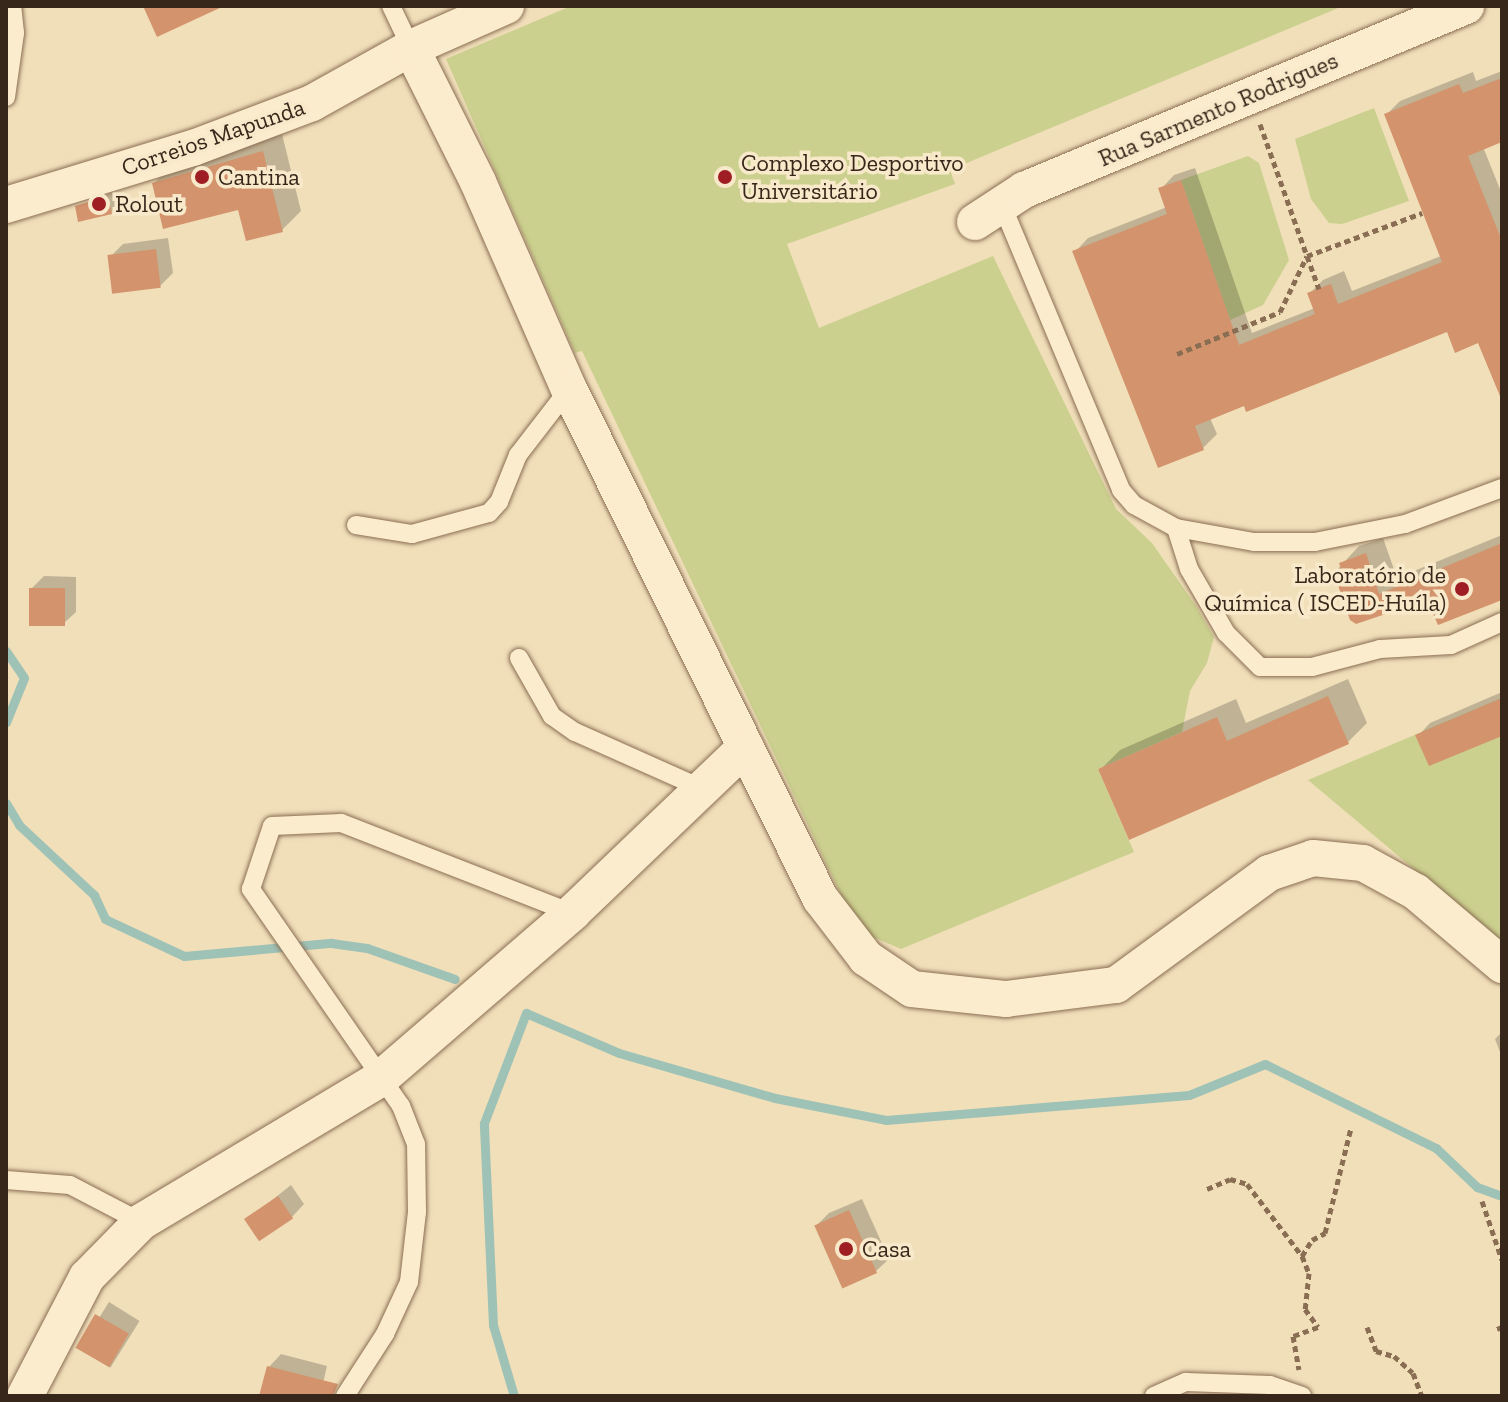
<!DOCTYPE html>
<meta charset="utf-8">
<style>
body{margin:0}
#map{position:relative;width:1508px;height:1402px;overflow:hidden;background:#f1dfba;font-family:"Zilla Slab",serif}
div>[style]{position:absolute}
.green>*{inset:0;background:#cbd08e}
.shadow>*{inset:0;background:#0003;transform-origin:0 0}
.stream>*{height:9px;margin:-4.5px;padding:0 4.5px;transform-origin:4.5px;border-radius:4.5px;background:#9fc2b6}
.building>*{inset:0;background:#d3936c;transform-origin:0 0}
.path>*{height:5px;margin-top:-2.5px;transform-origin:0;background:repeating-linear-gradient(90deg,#8a6e53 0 6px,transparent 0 10px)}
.roads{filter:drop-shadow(0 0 2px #8a6e53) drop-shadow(0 0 2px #8a6e53)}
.service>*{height:18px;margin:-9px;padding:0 9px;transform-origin:9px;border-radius:9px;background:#fcecce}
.minor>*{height:36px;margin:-18px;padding:0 18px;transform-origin:18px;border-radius:18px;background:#fcecce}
.dots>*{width:22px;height:22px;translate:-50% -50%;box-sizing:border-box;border:4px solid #f8e9ca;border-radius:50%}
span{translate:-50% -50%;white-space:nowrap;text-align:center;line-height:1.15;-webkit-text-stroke:7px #f8e9ca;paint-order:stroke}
.street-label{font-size:24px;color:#37271a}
.poi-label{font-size:24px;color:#37271a}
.left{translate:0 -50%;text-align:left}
.right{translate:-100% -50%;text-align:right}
.frame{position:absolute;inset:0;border:8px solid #37271a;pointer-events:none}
</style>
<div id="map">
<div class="green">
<div style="clip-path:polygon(571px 6px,1343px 6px,950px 170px,955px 184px,787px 244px,819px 328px,993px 256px,1116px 509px,1152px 543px,1196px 606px,1214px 637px,1207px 663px,1190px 691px,1182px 732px,1098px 769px,1134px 852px,901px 949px,866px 934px,846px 905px,582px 351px,575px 353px,446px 59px)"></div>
<div style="clip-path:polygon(1374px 108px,1409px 201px,1342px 224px,1329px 223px,1311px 199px,1295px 139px)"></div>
<div style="clip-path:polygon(1248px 156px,1259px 163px,1289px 260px,1263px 305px,1230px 320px,1181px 180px)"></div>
<div style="clip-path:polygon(1502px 698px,1502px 943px,1308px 780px)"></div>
</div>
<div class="shadow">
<div style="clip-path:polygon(1502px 71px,1502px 140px,1483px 147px,1502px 194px,1502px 399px,1479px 341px,1448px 329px,1210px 418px,1217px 434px,1203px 448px,1075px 252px,1088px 238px,1167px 207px,1161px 189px,1174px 175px,1195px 168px,1252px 333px,1315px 308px,1309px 294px,1323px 280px,1344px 271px,1352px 291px,1441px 256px,1386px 115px,1400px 101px,1473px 72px,1476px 81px)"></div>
<div style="clip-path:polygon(282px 134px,301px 211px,282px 230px,239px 208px,154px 183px,173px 164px)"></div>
<div style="clip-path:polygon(113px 192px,116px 207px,111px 213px,77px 207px)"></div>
<div style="clip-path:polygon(168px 238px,173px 273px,160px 286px,110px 257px,123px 244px)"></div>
<div style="clip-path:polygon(1502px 535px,1502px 597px,1428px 597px,1356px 622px,1335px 572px,1359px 546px,1383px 538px,1397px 578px)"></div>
<div style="clip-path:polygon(44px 576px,76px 577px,76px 612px,63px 624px,31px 589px)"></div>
<div style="clip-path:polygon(1348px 679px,1367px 723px,1348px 742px,1101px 769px,1120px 750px,1236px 699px,1246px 723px)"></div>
<div style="clip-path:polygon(1502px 692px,1502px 733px,1418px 736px,1430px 723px)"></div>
<div style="clip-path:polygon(1502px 1032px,1502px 1057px,1495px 1039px)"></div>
<div style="clip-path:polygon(291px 1185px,304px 1204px,292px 1217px,247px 1220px)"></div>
<div style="clip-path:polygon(862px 1199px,889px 1259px,876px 1271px,816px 1226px,829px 1213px)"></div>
<div style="left:109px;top:1302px;width:36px;height:55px;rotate:32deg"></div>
<div style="clip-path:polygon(281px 1354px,327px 1366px,320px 1396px,261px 1396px,269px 1367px)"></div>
</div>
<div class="stream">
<div style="left:6px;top:651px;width:32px;rotate:56deg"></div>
<div style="left:24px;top:678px;width:48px;rotate:112.2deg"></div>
<div style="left:6px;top:803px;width:26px;rotate:59deg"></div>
<div style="left:19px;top:825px;width:103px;rotate:43deg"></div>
<div style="left:94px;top:895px;width:26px;rotate:65deg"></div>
<div style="left:105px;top:919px;width:87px;rotate:25.1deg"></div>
<div style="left:184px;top:956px;width:148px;rotate:-5.1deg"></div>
<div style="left:331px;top:943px;width:36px;rotate:8deg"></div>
<div style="left:367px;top:948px;width:93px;rotate:19.4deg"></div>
<div style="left:514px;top:1396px;width:74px;rotate:-106.5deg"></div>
<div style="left:493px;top:1325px;width:202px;rotate:-92.6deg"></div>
<div style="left:484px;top:1123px;width:118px;rotate:-69.1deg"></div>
<div style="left:526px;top:1013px;width:101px;rotate:23.3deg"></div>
<div style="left:619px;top:1053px;width:162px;rotate:16.1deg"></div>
<div style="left:775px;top:1098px;width:113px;rotate:11.2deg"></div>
<div style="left:886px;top:1120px;width:304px;rotate:-4.7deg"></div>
<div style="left:1189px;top:1095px;width:82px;rotate:-22.2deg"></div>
<div style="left:1265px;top:1064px;width:191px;rotate:26.2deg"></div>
<div style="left:1436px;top:1148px;width:57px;rotate:43.6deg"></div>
<div style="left:1477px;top:1187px;width:27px;rotate:20deg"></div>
</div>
<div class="building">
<div style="clip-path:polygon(143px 6px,224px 6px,157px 37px)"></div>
<div style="clip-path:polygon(1502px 78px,1502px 142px,1468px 156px,1502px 241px,1502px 401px,1478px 343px,1455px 353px,1447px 332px,1246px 412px,1244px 406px,1195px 426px,1204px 450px,1158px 468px,1072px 251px,1167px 214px,1158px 188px,1181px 180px,1239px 345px,1315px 314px,1307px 293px,1331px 284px,1338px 304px,1442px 262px,1384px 114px,1459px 84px,1463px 93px)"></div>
<div style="clip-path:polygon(263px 151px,283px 232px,246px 241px,238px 210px,163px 229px,152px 183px)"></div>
<div style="clip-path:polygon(108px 196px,112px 214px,78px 222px,75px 206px)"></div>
<div style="left:156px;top:249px;width:39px;height:49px;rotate:83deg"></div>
<div style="clip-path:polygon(1502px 543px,1502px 600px,1438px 625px,1427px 600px,1356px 624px,1350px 620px,1333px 571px,1341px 569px,1339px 563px,1366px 553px,1379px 594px)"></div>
<div style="left:29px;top:588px;width:36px;height:38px"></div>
<div style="clip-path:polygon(1328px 696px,1349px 744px,1129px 840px,1098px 769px,1217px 717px,1227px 741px)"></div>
<div style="clip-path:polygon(1502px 698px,1502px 736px,1429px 766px,1415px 735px)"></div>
<div style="left:278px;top:1196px;width:27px;height:41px;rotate:56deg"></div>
<div style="left:849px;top:1210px;width:69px;height:38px;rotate:66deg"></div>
<div style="left:95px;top:1314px;width:39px;height:39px;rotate:30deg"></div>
<div style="clip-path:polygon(267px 1366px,338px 1384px,333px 1396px,259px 1396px)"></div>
</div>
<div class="path">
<div style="left:1260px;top:124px;width:140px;rotate:70.4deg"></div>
<div style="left:1307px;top:256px;width:123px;rotate:-20.5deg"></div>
<div style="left:1177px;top:354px;width:111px;rotate:-22.2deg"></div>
<div style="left:1280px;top:312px;width:62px;rotate:-64.3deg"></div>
<div style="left:1307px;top:256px;width:35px;rotate:70deg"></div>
<div style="left:1207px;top:1189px;width:25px;rotate:-23deg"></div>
<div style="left:1230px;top:1179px;width:18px;rotate:16deg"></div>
<div style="left:1247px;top:1184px;width:91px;rotate:52.6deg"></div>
<div style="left:1302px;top:1256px;width:18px;rotate:68deg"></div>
<div style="left:1309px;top:1273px;width:36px;rotate:96deg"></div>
<div style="left:1305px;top:1309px;width:22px;rotate:54deg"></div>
<div style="left:1318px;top:1327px;width:27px;rotate:160deg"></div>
<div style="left:1293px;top:1336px;width:34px;rotate:80deg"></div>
<div style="left:1482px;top:1201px;width:62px;rotate:71.3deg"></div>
<div style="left:1302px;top:1256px;width:19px;rotate:-58deg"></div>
<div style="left:1312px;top:1240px;width:15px;rotate:-28deg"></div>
<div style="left:1325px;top:1233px;width:108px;rotate:-76.1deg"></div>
<div style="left:1367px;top:1327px;width:26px;rotate:69deg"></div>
<div style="left:1376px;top:1351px;width:19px;rotate:16deg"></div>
<div style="left:1394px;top:1356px;width:25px;rotate:42deg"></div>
<div style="left:1413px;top:1373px;width:25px;rotate:69deg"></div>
<div style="left:1497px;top:1329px;width:5px;rotate:-22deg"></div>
</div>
<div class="roads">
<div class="service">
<div style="left:391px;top:6px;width:47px;rotate:64.5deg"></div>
<div style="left:6px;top:97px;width:65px;rotate:-82deg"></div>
<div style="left:15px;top:33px;width:27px;rotate:-96deg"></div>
<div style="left:1002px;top:205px;width:309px;rotate:67.3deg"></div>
<div style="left:1121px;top:490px;width:20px;rotate:49deg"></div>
<div style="left:1134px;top:505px;width:48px;rotate:28.7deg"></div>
<div style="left:1502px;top:488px;width:103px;rotate:159.6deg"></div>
<div style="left:1405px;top:524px;width:92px;rotate:168.7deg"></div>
<div style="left:1315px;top:542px;width:61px;rotate:180deg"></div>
<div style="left:1254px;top:542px;width:79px;rotate:-169.8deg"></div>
<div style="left:1176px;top:528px;width:43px;rotate:72.4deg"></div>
<div style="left:1189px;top:569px;width:74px;rotate:60deg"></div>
<div style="left:1226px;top:633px;width:48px;rotate:45deg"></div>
<div style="left:1260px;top:667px;width:52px"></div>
<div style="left:1312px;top:667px;width:70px;rotate:-14.8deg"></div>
<div style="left:1380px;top:649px;width:71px;rotate:-3.2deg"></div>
<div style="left:1451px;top:645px;width:56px;rotate:-24.3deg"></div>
<div style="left:356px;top:525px;width:57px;rotate:9.1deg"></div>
<div style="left:412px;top:534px;width:80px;rotate:-15.3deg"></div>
<div style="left:489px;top:513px;width:15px;rotate:-48deg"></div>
<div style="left:499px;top:502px;width:51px;rotate:-68deg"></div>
<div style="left:518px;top:455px;width:83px;rotate:-52.3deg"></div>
<div style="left:519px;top:658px;width:67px;rotate:60.4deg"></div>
<div style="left:552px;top:716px;width:28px;rotate:35deg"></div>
<div style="left:575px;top:732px;width:140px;rotate:24deg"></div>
<div style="left:6px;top:1180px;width:64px;rotate:4.5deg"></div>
<div style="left:70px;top:1185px;width:80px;rotate:27.5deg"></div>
<div style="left:345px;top:1396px;width:74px;rotate:-57.2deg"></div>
<div style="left:385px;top:1334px;width:57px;rotate:-65.2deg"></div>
<div style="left:409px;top:1282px;width:70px;rotate:-83.5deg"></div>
<div style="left:417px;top:1212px;width:68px;rotate:-90.8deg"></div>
<div style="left:416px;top:1144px;width:41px;rotate:-111.5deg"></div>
<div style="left:401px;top:1106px;width:264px;rotate:-124.7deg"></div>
<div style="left:251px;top:889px;width:66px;rotate:-71.6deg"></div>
<div style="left:272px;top:826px;width:69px;rotate:-2.5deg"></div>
<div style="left:341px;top:823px;width:248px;rotate:21.3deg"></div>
<div style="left:1154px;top:1396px;width:35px;rotate:-24deg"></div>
<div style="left:1186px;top:1382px;width:84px;rotate:2deg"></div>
<div style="left:1270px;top:1385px;width:34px;rotate:19deg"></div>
</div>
<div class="minor">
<div style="left:411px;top:48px;width:150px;rotate:63.4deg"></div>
<div style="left:478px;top:182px;width:226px;rotate:66.3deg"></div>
<div style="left:569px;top:389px;width:568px;rotate:63.75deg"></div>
<div style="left:820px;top:898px;width:76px;rotate:52.5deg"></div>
<div style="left:866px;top:958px;width:55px;rotate:34deg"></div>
<div style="left:912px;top:989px;width:95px;rotate:6.1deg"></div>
<div style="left:1006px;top:999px;width:111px;rotate:-7.3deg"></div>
<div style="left:1116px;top:985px;width:190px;rotate:-36.2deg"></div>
<div style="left:1269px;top:873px;width:46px;rotate:-18.8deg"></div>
<div style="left:1313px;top:858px;width:50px;rotate:5.7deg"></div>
<div style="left:1363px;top:863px;width:60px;rotate:28.7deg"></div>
<div style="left:1416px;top:892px;width:113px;rotate:40.3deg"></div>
<div style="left:6px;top:205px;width:195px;rotate:-17deg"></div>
<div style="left:193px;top:148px;width:127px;rotate:-20.7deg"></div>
<div style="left:312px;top:103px;width:113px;rotate:-29.1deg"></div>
<div style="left:411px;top:48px;width:104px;rotate:-23.9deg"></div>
<div style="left:975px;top:222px;width:59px;rotate:-33.1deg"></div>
<div style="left:1024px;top:190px;width:479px;rotate:-22.6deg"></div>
<div style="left:25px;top:1396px;width:134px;rotate:-62.5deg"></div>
<div style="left:87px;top:1277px;width:77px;rotate:-45.5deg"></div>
<div style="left:141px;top:1222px;width:279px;rotate:-30.9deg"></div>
<div style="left:380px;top:1079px;width:254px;rotate:-40.8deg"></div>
<div style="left:572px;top:913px;width:240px;rotate:-43.7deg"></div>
</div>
</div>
<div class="dots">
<div style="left:202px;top:177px;background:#9e1e23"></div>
<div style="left:725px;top:177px;background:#9e1e23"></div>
<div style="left:99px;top:204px;background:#9e1e23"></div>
<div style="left:1462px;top:589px;background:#9e1e23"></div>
<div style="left:846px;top:1249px;background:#9e1e23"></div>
</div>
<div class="street-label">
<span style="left:1218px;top:109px;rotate:-23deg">Rua Sarmento Rodrigues</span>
<span style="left:213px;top:137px;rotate:-19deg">Correios Mapunda</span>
</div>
<div class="poi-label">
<span class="left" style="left:741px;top:177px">Complexo Desportivo<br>Universitário</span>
<span class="left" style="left:218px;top:177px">Cantina</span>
<span class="left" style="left:115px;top:204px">Rolout</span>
<span class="right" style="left:1446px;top:589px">Laboratório de<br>Química ( ISCED-Huíla)</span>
<span class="left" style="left:862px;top:1249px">Casa</span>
</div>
<div class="frame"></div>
</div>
